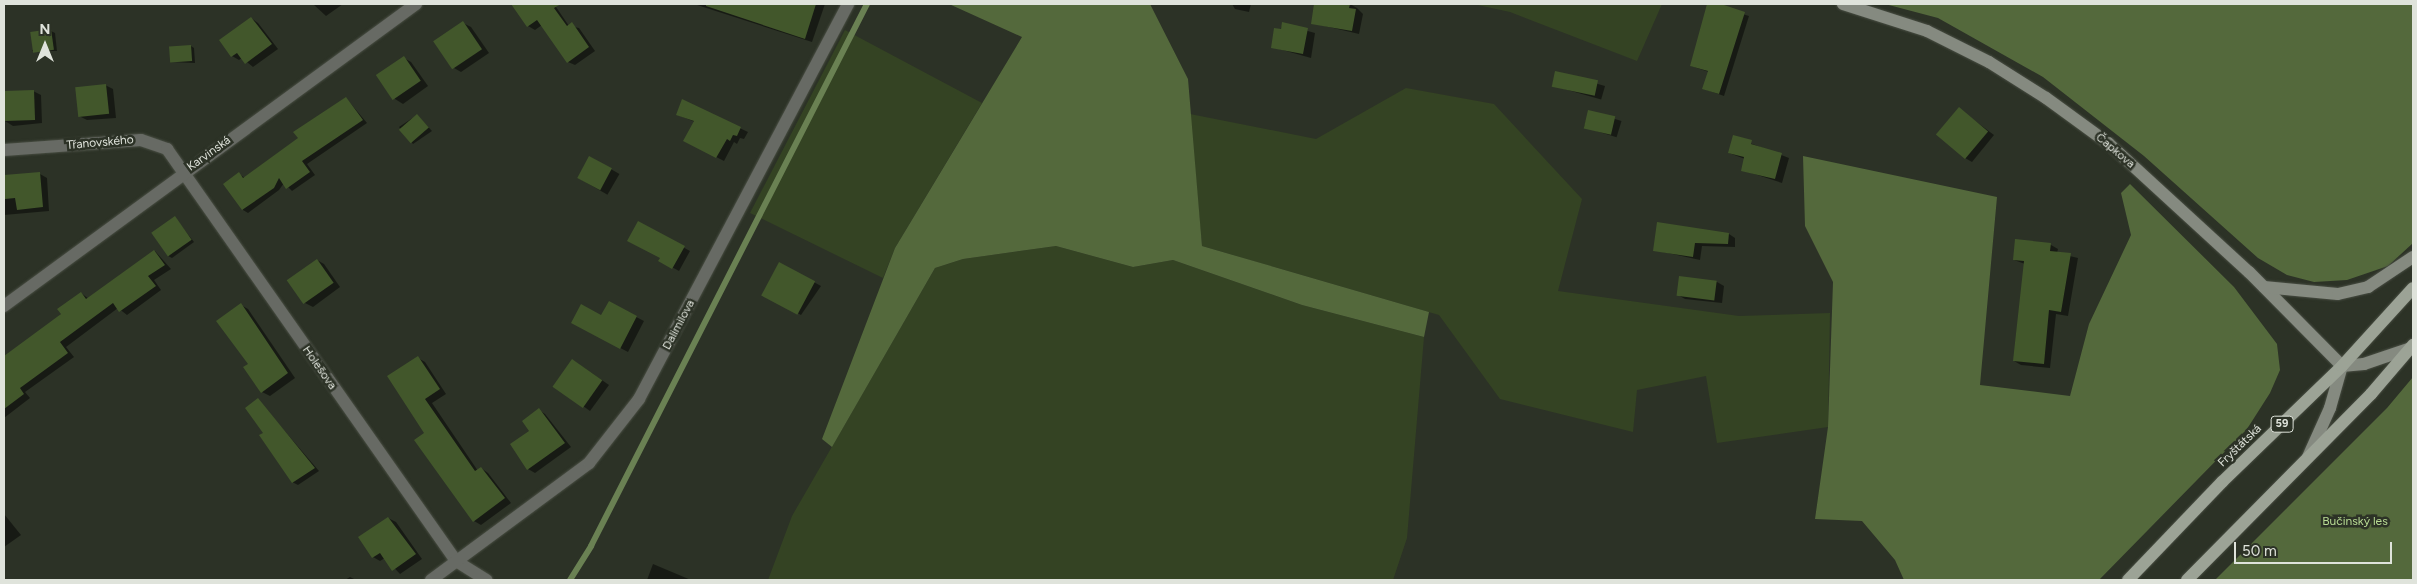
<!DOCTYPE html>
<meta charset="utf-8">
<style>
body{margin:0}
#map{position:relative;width:2417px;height:584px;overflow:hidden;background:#2c3226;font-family:Figtree,sans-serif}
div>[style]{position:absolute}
.green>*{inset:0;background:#344323}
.forest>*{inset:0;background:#54693c}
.shadow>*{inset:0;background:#0007;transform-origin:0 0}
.stream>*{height:6px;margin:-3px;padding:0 3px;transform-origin:3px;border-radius:3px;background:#6a8153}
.building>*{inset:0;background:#42572b;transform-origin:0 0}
.roads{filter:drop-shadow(0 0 1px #494e43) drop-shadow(0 0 1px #494e43)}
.street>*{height:12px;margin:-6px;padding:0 6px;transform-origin:6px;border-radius:6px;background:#676a64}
.secondary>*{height:12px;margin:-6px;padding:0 6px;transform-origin:6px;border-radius:6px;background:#858a80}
.primary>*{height:12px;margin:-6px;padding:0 6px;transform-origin:6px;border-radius:6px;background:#9ca396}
span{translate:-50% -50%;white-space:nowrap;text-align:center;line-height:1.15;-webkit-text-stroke:5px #2c3226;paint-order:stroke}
.shield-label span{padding:1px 4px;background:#2c3226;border:1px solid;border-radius:4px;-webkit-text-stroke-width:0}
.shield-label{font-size:11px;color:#dfe3db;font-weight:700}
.street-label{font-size:12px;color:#dfe3db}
.park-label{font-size:12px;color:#b8db94}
.frame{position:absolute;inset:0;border:5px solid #dfe3db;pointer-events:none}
.north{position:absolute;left:20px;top:20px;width:50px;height:50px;-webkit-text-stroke:4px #2c3226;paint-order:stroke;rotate:0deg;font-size:14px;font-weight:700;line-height:20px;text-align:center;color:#dfe3db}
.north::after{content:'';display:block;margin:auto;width:18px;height:22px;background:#dfe3db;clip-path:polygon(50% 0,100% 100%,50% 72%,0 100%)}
.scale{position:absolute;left:2234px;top:542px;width:158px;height:22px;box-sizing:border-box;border:2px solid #dfe3db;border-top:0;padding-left:6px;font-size:15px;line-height:18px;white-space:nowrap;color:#dfe3db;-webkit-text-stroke:4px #2c3226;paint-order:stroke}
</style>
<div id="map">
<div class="green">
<div style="clip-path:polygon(1473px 4px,1662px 4px,1637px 61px,1510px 12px)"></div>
<div style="clip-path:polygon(845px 30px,982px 103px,895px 248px,883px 278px,750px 213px)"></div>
<div style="clip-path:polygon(1406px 88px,1494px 104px,1582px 199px,1558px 291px,1739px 316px,1830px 313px,1828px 427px,1717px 443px,1706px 376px,1637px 390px,1633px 432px,1500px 399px,1439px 315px,1202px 246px,1190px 114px,1316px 139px)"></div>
<div style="clip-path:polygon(1056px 246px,1133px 267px,1173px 260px,1302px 305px,1424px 337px,1407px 538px,1393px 580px,768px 580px,792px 516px,935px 268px,963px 259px)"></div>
</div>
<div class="forest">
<div style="clip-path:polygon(949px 4px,1150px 4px,1188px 79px,1202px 246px,1429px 312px,1424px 337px,1302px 305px,1173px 260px,1133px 267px,1056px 246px,963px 259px,935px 268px,832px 447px,822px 439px,895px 248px,1022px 37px)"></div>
<div style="clip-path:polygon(1885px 4px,2413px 4px,2413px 243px,2388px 266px,2347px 280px,2314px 282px,2287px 275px,2258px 258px,2144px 156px,2043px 77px,1938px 18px)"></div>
<div style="clip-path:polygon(1803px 156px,1997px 197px,1980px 385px,2070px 396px,2089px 324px,2131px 235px,2121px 193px,2130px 184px,2234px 287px,2277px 344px,2280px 370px,2270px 393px,2247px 429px,2099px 580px,1904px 580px,1895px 560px,1862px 521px,1815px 519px,1828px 427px,1833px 282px,1805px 226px)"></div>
<div style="clip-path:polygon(2413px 377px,2413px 580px,2215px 580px,2387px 408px)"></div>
</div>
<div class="shadow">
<div style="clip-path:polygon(313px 4px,343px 4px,326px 16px)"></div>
<div style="clip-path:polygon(512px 4px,554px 4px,569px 26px,579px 28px,595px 51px,575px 65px,568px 62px,542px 25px,535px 30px,528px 26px)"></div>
<div style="clip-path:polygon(694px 4px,825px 4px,812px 42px)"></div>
<div style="clip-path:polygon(1232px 4px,1251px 4px,1249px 12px,1235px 9px)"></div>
<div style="clip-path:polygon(1315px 4px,1333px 7px,1334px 4px,1350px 4px,1357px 8px,1363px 14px,1359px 34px,1312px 23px)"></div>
<div style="clip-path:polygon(1709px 4px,1749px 16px,1724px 96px,1704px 89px,1709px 72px,1691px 66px)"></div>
<div style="clip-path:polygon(251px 18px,258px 23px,278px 49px,253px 67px,242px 58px,239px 60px,232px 56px)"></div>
<div style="clip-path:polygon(463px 23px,471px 27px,489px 53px,461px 72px,454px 68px)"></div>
<div style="clip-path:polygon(1283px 24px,1315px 33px,1311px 58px,1272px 47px)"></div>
<div style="clip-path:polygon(51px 31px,55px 33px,57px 51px,32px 51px)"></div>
<div style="clip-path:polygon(191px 46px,194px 48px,195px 63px,171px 62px)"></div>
<div style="clip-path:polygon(404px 58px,411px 62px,428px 86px,403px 104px,395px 99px,378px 76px)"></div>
<div style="left:1556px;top:72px;width:51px;height:14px;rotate:16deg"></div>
<div style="clip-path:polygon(105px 85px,113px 89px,116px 118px,87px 120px,79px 116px)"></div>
<div style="clip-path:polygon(33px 91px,41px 95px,42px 123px,13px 126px,5px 121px,4px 93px)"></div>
<div style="clip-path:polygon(346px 98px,367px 123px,307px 164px,315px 175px,292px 191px,284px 183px,279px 190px,248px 213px,243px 210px,239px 174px,245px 178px,300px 139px)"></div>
<div style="clip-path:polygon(683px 101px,748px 132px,744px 139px,740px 138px,737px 144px,734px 142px,724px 161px,685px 141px,695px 122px,678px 115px)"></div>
<div style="clip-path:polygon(1959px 109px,1994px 135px,1972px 162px,1965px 158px)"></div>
<div style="left:1589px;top:111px;width:34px;height:17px;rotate:17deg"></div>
<div style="clip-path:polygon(417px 115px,432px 131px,413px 144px,399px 127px)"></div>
<div style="clip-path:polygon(1734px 137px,1789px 158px,1782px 183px,1742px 170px,1745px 159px,1729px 153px)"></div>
<div style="left:590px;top:157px;width:34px;height:24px;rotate:30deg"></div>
<div style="clip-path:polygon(40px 174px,47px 178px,49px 211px,4px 215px,4px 183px)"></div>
<div style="clip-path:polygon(175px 218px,194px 242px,172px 258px,168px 256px)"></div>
<div style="clip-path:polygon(638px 222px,690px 251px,679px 271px,659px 260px,661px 257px)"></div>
<div style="clip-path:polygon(1729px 234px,1735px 238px,1735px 247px,1702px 246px,1700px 260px,1654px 250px)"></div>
<div style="clip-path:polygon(2016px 241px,2051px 245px,2058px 249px,2057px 253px,2078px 258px,2068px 316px,2056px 314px,2050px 368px,2021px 365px,2014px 361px,2025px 264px,2014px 260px)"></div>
<div style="clip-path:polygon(155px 251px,171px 269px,154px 280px,161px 290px,127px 315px,118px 308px,66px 347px,74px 357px,25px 392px,30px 398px,4px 418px,4px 368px,25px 352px,81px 293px,89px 299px)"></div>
<div style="clip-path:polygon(317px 260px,324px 264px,340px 287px,313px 307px,305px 303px)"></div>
<div style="clip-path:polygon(779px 263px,821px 286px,801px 315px,770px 299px)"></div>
<div style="clip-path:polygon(1717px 282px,1724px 286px,1722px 303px,1685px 299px,1678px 295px)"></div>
<div style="clip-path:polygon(609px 303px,644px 321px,628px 352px,580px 327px,602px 317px)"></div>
<div style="clip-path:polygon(241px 305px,248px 309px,295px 378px,270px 396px,262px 392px,249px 364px)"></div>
<div style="clip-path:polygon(418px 358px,425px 362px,446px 394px,432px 403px,478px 471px,481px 468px,488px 473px,511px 503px,481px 525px,474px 521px,426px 433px)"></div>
<div style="clip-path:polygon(573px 360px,609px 385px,590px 411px,583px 406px)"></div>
<div style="clip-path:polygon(258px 400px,319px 471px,298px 485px,292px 482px,265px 433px)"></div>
<div style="clip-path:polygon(539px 410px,545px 414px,571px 447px,535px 473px,528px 469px,531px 431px)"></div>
<div style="clip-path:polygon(4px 514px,21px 535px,4px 547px)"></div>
<div style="clip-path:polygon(388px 518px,396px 522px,422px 559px,400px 574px,385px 558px,380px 561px,373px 557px)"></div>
<div style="clip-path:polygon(653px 564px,691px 580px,647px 580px)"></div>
<div style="clip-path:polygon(350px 577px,356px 580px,345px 580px)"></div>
</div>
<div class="stream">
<div style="left:570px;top:580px;width:40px;rotate:-58deg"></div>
<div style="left:591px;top:546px;width:608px;rotate:-63.01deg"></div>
</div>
<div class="building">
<div style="clip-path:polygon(511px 4px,561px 4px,554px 8px,567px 26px,572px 22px,589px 47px,567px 63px,537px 20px,527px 27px)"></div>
<div style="clip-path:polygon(706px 4px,816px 4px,805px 39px,706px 6px)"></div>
<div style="clip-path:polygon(1314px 4px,1350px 4px,1349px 8px,1356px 9px,1352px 31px,1311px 24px)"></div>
<div style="clip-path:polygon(1707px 4px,1721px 4px,1745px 12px,1719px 94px,1702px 89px,1708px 71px,1690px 66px)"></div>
<div style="clip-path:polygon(251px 17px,272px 44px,245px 64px,237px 53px,231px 57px,219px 40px)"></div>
<div style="left:463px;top:21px;width:34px;height:36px;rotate:56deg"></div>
<div style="clip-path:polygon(1282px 22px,1308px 28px,1303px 54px,1271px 48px,1274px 28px,1281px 29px)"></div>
<div style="left:51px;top:29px;width:21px;height:21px;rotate:82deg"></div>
<div style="left:191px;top:45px;width:16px;height:22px;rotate:86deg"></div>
<div style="left:404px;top:56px;width:30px;height:34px;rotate:56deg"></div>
<div style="left:1555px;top:71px;width:44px;height:16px;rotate:12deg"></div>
<div style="left:106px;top:84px;width:30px;height:31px;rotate:84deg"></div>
<div style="left:34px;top:90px;width:30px;height:30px;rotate:88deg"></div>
<div style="clip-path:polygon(346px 97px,363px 120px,302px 161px,310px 172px,286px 189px,279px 178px,274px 188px,242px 210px,223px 184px,239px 172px,243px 178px,298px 138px,293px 132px)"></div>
<div style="clip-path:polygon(682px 99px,741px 127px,737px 136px,733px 135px,730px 141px,727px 139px,716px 158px,683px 141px,694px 121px,676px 115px)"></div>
<div style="left:1959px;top:107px;width:38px;height:36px;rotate:40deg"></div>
<div style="left:1588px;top:110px;width:28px;height:19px;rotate:13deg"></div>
<div style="left:417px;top:114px;width:18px;height:24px;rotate:49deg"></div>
<div style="clip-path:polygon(1733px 135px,1752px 140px,1751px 144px,1782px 153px,1775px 179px,1741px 171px,1744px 157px,1728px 153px)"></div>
<div style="left:589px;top:156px;width:26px;height:25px;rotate:28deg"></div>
<div style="clip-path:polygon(40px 172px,43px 207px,17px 210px,15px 198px,5px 199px,4px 175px)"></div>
<div style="left:175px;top:216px;width:29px;height:29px;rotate:55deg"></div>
<div style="clip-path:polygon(638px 221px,685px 246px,672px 269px,658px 261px,660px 258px,627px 241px)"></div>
<div style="clip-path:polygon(1657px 222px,1729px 233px,1728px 244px,1695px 243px,1693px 257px,1653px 251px)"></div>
<div style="clip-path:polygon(2015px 239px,2051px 243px,2050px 251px,2071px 253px,2061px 312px,2049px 310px,2044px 364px,2013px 361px,2024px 261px,2013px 260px)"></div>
<div style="clip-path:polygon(154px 250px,165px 265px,148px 276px,156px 286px,119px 312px,113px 303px,60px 342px,68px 353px,20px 388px,24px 394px,4px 409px,4px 356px,61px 314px,57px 309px,81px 292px,86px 299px)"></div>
<div style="left:317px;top:259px;width:29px;height:37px;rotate:55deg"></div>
<div style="left:779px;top:262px;width:41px;height:38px;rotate:28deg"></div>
<div style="left:1679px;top:276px;width:38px;height:20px;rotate:7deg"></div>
<div style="clip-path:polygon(609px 301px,637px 316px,620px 349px,571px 323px,581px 304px,601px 315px)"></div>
<div style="clip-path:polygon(241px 303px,288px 373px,261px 393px,243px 367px,248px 364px,216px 321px)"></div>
<div style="clip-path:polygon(418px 356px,440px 389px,425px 399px,475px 471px,481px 467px,505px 498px,473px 522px,414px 440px,424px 433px,387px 376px)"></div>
<div style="left:572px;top:359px;width:37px;height:34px;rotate:35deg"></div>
<div style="clip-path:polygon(258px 398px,315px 468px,292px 483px,259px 435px,263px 433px,245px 408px)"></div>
<div style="clip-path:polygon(539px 408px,565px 443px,527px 470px,510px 444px,529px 431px,522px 421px)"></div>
<div style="clip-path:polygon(388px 517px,416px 554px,392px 571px,380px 553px,372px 558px,358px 537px)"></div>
</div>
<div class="roads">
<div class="street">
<div style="left:4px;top:150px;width:137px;rotate:-4.2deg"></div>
<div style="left:141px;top:140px;width:28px;rotate:19deg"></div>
<div style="left:167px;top:149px;width:503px;rotate:54.95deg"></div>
<div style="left:456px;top:561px;width:36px;rotate:32deg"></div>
<div style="left:4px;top:306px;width:511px;rotate:-36.24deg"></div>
<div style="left:431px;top:580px;width:197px;rotate:-36.5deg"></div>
<div style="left:589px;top:463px;width:81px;rotate:-52deg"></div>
<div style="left:639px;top:399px;width:447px;rotate:-62.1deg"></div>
</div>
<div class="secondary">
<div style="left:1843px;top:4px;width:88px;rotate:17.8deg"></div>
<div style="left:1927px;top:31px;width:69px;rotate:26.6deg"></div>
<div style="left:1989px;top:62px;width:67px;rotate:32.3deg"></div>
<div style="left:2046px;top:98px;width:77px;rotate:36deg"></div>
<div style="left:2108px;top:143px;width:191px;rotate:42.5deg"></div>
<div style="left:2249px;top:272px;width:132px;rotate:45.3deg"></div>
<div style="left:2342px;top:366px;width:22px;rotate:-5deg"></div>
<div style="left:2364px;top:364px;width:50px;rotate:-18.8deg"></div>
<div style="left:2264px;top:287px;width:74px;rotate:5.4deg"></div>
<div style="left:2338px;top:294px;width:31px;rotate:-13deg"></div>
<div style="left:2368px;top:287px;width:54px;rotate:-33.7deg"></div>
<div style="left:2308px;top:457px;width:54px;rotate:-65.8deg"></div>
<div style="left:2330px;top:408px;width:44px;rotate:-74.1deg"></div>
</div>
<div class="primary">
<div style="left:2128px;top:580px;width:136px;rotate:-46.2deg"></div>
<div style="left:2222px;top:482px;width:167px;rotate:-44deg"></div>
<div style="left:2342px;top:366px;width:105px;rotate:-47.7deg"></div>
<div style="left:2187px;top:580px;width:262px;rotate:-45.3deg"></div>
<div style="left:2371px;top:394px;width:65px;rotate:-49.4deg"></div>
</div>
</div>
<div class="shield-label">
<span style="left:2282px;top:424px">59</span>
</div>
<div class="street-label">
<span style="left:100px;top:143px;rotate:-5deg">Třanovského</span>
<span style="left:2115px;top:151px;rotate:40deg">Čapkova</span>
<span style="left:209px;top:154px;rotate:-36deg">Karvinská</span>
<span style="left:679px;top:325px;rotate:-62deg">Dalimilova</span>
<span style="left:319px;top:368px;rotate:55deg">Holešova</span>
<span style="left:2240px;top:446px;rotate:-44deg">Fryštátská</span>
</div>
<div class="park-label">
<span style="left:2355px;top:522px">Bučinský les</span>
</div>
<div class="frame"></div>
<div class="north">N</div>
<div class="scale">50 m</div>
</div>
